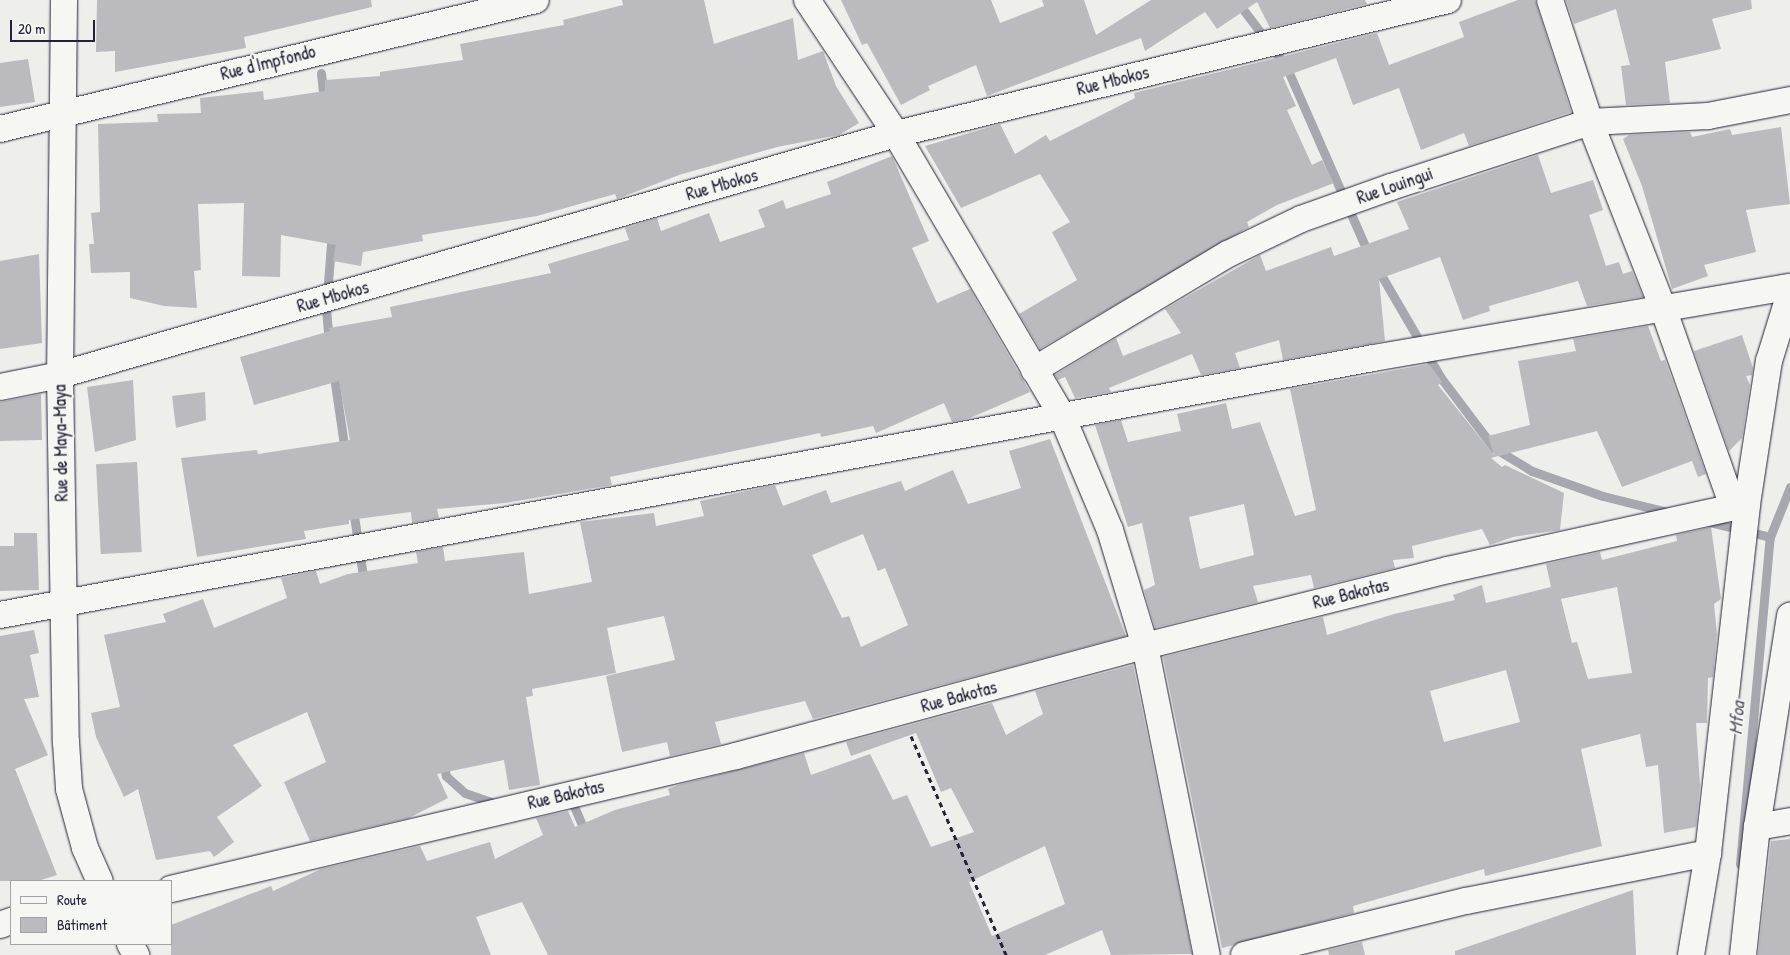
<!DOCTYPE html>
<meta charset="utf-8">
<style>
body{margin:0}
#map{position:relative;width:1790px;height:955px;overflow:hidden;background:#eeeeeb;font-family:"Patrick Hand",sans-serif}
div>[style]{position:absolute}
.stream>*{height:9px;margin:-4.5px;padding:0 4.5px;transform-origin:4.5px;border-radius:4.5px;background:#a7a7af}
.building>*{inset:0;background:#bbbbbf;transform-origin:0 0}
.path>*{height:3px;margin-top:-1.5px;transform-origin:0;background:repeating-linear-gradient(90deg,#22223b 0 5px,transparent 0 9px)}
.roads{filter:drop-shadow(0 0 1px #22223b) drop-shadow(0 0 1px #22223b)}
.street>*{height:26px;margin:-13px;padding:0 13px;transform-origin:13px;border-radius:13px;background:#f6f6f2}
span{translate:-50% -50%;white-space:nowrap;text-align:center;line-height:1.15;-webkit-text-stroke:4px #f6f6f2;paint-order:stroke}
.street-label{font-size:18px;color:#22223b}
.water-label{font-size:19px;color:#575769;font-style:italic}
.legend{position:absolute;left:10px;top:880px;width:162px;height:65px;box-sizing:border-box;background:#f6f6f2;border:1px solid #a1a1a9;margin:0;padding:6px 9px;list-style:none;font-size:15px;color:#22223b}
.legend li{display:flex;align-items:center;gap:10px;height:25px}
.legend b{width:25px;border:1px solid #a1a1a9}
.scale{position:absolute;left:10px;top:20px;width:85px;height:22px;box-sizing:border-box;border:2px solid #22223b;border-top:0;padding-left:6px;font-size:15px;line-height:18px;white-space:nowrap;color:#22223b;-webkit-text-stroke:4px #f6f6f2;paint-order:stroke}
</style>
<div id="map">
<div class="stream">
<div style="left:1236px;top:0;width:83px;rotate:52.9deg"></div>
<div style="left:1286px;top:66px;width:206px;rotate:66.3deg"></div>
<div style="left:321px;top:73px;width:30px;rotate:84deg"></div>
<div style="left:1377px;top:268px;width:127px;rotate:59.8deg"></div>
<div style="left:1441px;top:378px;width:88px;rotate:52.9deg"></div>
<div style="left:1494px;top:448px;width:44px;rotate:31.2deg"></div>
<div style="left:1532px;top:471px;width:75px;rotate:19.4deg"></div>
<div style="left:1603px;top:496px;width:70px;rotate:14deg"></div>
<div style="left:329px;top:343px;width:36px;rotate:-95deg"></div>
<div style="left:326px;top:307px;width:74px;rotate:-85.4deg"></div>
<div style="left:333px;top:370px;width:82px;rotate:81.6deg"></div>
<div style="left:353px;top:509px;width:75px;rotate:81.5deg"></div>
<div style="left:1705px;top:521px;width:67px;rotate:13.8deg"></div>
<div style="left:443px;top:762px;width:14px;rotate:78deg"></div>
<div style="left:446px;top:776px;width:25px;rotate:42deg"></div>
<div style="left:465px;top:793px;width:34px;rotate:19deg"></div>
<div style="left:571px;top:799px;width:38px;rotate:67deg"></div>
<div style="left:1740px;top:864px;width:328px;rotate:-84.8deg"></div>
<div style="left:1770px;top:537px;width:54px;rotate:-68.2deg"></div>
</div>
<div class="building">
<div style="clip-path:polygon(97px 0,371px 0,372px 7px,244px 37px,246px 48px,115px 72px,115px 51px,96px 52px)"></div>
<div style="clip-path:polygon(622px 0,704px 0,714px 44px,793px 18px,798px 60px,823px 51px,836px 86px,859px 123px,839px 135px,777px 147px,679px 175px,617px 199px,615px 194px,537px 216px,422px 235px,423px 241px,363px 252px,361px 266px,333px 261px,336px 245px,281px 235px,280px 277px,242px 276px,244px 203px,198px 204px,201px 270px,194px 271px,197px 308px,164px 306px,130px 298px,130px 272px,91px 273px,89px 244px,94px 244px,91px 213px,100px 212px,98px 124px,158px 122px,157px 114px,201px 113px,200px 98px,263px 91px,264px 100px,325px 91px,325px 80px,380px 76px,380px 72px,463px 60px,460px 44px,564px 25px,563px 20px,623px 5px)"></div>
<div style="clip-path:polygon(841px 0,991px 0,1000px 23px,1044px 6px,1042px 0,1084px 0,1096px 35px,1151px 0,1365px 0,1367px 4px,1270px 28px,1257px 2px,1217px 29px,1205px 12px,1145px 51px,1141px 38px,987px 96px,976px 65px,928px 86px,930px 90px,901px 105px,867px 43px,862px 45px)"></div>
<div style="clip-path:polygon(1518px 0,1535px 0,1571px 112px,1469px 146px,1464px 133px,1421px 150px,1399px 88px,1353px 105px,1336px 58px,1283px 77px,1296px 106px,1287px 110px,1312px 165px,1322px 160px,1334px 183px,1277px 205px,1247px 222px,1249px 227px,1040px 349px,1019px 314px,1077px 280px,1052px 232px,1070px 222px,1040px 174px,961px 208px,925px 146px,1000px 124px,1015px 154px,1046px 135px,1050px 141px,1135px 98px,1134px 93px,1377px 33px,1389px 65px,1464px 37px,1459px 22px)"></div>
<div style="clip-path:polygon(1566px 0,1751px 0,1752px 9px,1712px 19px,1721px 49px,1665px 62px,1670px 103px,1626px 105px,1621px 66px,1630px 65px,1616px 9px,1574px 24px)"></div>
<div style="clip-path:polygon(28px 59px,35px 102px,0 107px,0 63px)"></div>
<div style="clip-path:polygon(1781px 127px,1790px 204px,1746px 210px,1756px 252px,1704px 265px,1708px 276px,1672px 289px,1642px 186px,1623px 139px,1629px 135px,1690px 132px,1692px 137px,1730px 129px,1732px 135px)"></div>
<div style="clip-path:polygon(1538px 155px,1551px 193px,1593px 180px,1603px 210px,1589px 215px,1606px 266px,1619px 262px,1623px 274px,1632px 271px,1643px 297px,1587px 306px,1578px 281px,1489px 306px,1490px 311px,1463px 320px,1440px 257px,1379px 279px,1385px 341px,1283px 360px,1279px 340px,1235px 353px,1240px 368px,1201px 375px,1192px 354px,1109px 388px,1111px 392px,1075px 398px,1065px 377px,1058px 380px,1055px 375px,1116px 338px,1123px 356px,1181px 333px,1165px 309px,1260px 255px,1266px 271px,1331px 247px,1334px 256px,1409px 229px,1397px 202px)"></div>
<div style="clip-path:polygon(892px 156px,929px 241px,912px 248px,937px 303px,970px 289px,1030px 392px,970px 418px,952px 422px,944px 403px,876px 433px,873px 426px,821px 437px,820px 433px,610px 477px,612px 485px,505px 503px,437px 509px,439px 518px,412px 523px,411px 512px,349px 520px,349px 524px,304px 531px,306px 539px,197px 557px,181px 458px,257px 450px,258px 454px,350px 440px,339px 381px,254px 405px,240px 357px,330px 331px,329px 328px,392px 317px,390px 307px,551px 273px,548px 264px,629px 240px,625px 228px,657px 218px,661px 231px,709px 213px,720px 242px,765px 227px,758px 210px,783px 200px,786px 209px,831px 194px,827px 182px)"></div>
<div style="clip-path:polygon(39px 254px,42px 343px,0 349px,0 261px)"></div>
<div style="clip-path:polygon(evenodd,1648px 326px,1661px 361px,1665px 360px,1706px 474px,1698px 477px,1692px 461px,1622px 487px,1597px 431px,1491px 458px,1502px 467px,1505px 465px,1564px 493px,1560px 530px,1513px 537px,1490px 545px,1482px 529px,1412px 546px,1414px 558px,1393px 560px,1395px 568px,1314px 588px,1311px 575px,1253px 586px,1258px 602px,1155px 628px,1144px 590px,1155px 585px,1142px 523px,1128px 527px,1095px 425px,1121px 420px,1128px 442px,1181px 431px,1177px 414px,1226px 403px,1232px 429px,1260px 422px,1295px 516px,1316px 510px,1290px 389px,1429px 364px,1442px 382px,1438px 385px,1494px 455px,1488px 436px,1530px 425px,1518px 361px,1576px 351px,1573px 339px,1648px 326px,1244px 504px,1254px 555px,1200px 569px,1189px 517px,1244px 504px)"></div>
<div style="clip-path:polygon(1742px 335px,1753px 368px,1752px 375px,1746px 376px,1750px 385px,1742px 438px,1729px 451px,1694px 351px)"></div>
<div style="clip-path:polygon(133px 380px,136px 440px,95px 452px,87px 387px)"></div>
<div style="clip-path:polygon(205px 392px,206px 420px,176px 428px,172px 396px)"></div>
<div style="clip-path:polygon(41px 394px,42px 440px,0 441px,0 402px)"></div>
<div style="clip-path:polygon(evenodd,1050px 439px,1126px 636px,813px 719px,805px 701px,715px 722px,721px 744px,670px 756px,667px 742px,622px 752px,606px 676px,675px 660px,664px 616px,607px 628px,616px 673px,532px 689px,533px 696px,526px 697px,540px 785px,509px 790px,504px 760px,437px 774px,448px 798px,409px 818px,310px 841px,284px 782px,326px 762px,307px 712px,233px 745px,262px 786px,217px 817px,234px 842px,214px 857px,210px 851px,156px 860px,138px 789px,124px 797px,96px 737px,91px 713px,120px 707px,104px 635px,166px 622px,163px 614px,203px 599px,214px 628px,287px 598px,281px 578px,316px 571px,320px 584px,348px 574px,418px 563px,416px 552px,443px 547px,445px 561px,524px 552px,529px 594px,592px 582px,580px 522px,654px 513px,656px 526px,704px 516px,700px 501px,775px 485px,783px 506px,826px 490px,831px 503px,901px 481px,905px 491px,953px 470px,968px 504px,1021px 488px,1009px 451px,1050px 439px,863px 534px,878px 571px,885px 568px,908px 625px,861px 647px,849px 616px,842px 618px,812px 555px,863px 534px)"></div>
<div style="left:137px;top:462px;width:90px;height:41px;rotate:87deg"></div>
<div style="clip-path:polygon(evenodd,1711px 527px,1721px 599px,1714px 604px,1717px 634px,1713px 677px,1708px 678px,1707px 723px,1696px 723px,1700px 785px,1696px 827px,1664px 833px,1658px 765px,1646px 767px,1640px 734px,1581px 749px,1602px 846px,1485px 876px,1484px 869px,1353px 906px,1354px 913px,1222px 948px,1163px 657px,1323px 617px,1327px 635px,1394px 614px,1455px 600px,1453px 595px,1482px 585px,1486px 603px,1551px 587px,1546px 564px,1600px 552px,1602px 560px,1677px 541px,1676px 535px,1711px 527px,1617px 587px,1632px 673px,1588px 679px,1577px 642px,1572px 643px,1561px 599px,1617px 587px,1711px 527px,1506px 670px,1520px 722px,1444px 742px,1430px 691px,1506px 670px)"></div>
<div style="clip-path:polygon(14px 533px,37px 533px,39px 590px,0 591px,0 546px,14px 546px)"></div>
<div style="clip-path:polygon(34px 630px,39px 653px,30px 655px,39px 697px,24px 699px,48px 755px,15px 769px,57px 875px,38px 881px,0 881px,0 636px)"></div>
<div style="clip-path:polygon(evenodd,1133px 665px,1192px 954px,1111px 955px,1102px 930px,1045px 955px,548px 955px,522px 902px,476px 917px,491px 955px,171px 955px,171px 925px,271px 886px,273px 891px,321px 869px,420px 846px,427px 861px,490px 842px,495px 859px,543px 835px,536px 818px,568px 811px,575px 827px,615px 810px,670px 795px,668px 789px,678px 785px,804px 753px,811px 775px,870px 754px,893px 800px,907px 795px,931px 847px,974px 832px,951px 788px,941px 792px,916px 733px,851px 756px,846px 742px,992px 703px,1006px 735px,1043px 714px,1035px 691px,1133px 665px,1045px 846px,1065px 904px,992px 936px,969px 882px,1045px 846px)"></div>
<div style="clip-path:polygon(1790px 839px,1790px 955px,1758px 955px,1771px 841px)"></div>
<div style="clip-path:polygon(1633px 890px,1636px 955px,1455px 955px,1455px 951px)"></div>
<div style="clip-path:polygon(1362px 942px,1365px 955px,1329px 955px,1328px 950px)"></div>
</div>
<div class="path">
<div style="left:911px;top:736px;width:239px;rotate:66.5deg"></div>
</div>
<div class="roads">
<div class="street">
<div style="left:64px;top:0;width:375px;rotate:90.6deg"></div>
<div style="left:60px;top:375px;width:367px;rotate:89.1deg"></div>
<div style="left:66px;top:742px;width:47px;rotate:86.3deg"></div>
<div style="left:69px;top:789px;width:61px;rotate:74.8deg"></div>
<div style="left:85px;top:848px;width:36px;rotate:66deg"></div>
<div style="left:807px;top:0;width:161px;rotate:56.4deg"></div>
<div style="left:896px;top:134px;width:327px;rotate:59.5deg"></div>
<div style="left:1062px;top:416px;width:124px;rotate:67.2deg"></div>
<div style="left:1110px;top:530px;width:121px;rotate:73.2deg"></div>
<div style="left:1145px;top:646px;width:315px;rotate:78.7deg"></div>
<div style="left:1550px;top:0;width:128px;rotate:71.8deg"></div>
<div style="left:1590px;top:122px;width:200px;rotate:68.6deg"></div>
<div style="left:1663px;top:308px;width:211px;rotate:70.6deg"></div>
<div style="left:0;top:129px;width:551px;rotate:-13.53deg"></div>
<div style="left:1034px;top:370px;width:226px;rotate:-30.9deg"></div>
<div style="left:1228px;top:254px;width:81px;rotate:-25.6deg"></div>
<div style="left:1301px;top:219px;width:96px;rotate:-19.6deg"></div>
<div style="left:1391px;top:187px;width:209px;rotate:-18.1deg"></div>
<div style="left:1590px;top:122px;width:118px;rotate:-2.9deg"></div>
<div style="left:1708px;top:116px;width:84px;rotate:-11deg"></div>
<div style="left:0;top:387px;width:61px;rotate:-11.3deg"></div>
<div style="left:60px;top:375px;width:870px;rotate:-16.08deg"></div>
<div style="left:896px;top:134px;width:568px;rotate:-13.64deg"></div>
<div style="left:0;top:615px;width:1397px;rotate:-10.6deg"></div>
<div style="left:1373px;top:358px;width:423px;rotate:-9.7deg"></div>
<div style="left:1757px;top:827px;width:34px;rotate:-10deg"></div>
<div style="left:171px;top:889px;width:580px;rotate:-13.25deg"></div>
<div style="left:736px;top:756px;width:424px;rotate:-15.1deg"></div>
<div style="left:1145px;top:646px;width:312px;rotate:-14.1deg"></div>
<div style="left:1448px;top:570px;width:306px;rotate:-12.4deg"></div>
<div style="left:0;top:925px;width:12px;rotate:-20deg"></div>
<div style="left:130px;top:944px;width:13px;rotate:61deg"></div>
<div style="left:1244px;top:955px;width:228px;rotate:-13.7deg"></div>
<div style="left:1466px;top:901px;width:247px;rotate:-11.2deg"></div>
<div style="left:1691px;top:955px;width:103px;rotate:-80.5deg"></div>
<div style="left:1708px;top:853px;width:351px;rotate:-83.6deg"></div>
<div style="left:1747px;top:504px;width:145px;rotate:-81.3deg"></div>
<div style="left:1769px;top:361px;width:71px;rotate:-72.8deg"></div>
<div style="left:1743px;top:955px;width:129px;rotate:-83.8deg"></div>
<div style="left:1757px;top:827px;width:214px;rotate:-81.1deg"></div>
</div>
</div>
<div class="street-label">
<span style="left:268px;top:63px;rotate:-14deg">Rue d'Impfondo</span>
<span style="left:1113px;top:81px;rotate:-14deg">Rue Mbokos</span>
<span style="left:722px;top:185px;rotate:-16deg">Rue Mbokos</span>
<span style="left:1395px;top:186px;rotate:-19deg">Rue Louingui</span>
<span style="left:333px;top:297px;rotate:-16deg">Rue Mbokos</span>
<span style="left:61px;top:443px;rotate:-91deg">Rue de Maya-Maya</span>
<span style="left:1351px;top:594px;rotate:-14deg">Rue Bakotas</span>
<span style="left:959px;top:697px;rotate:-15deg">Rue Bakotas</span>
<span style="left:566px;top:795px;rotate:-13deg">Rue Bakotas</span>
</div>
<div class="water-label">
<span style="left:1737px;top:718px;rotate:-85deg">Mfoa</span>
</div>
<ul class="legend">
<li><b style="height:6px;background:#f6f6f2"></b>Route</li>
<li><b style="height:14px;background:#bbbbbf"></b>Bâtiment</li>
</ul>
<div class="scale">20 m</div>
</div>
